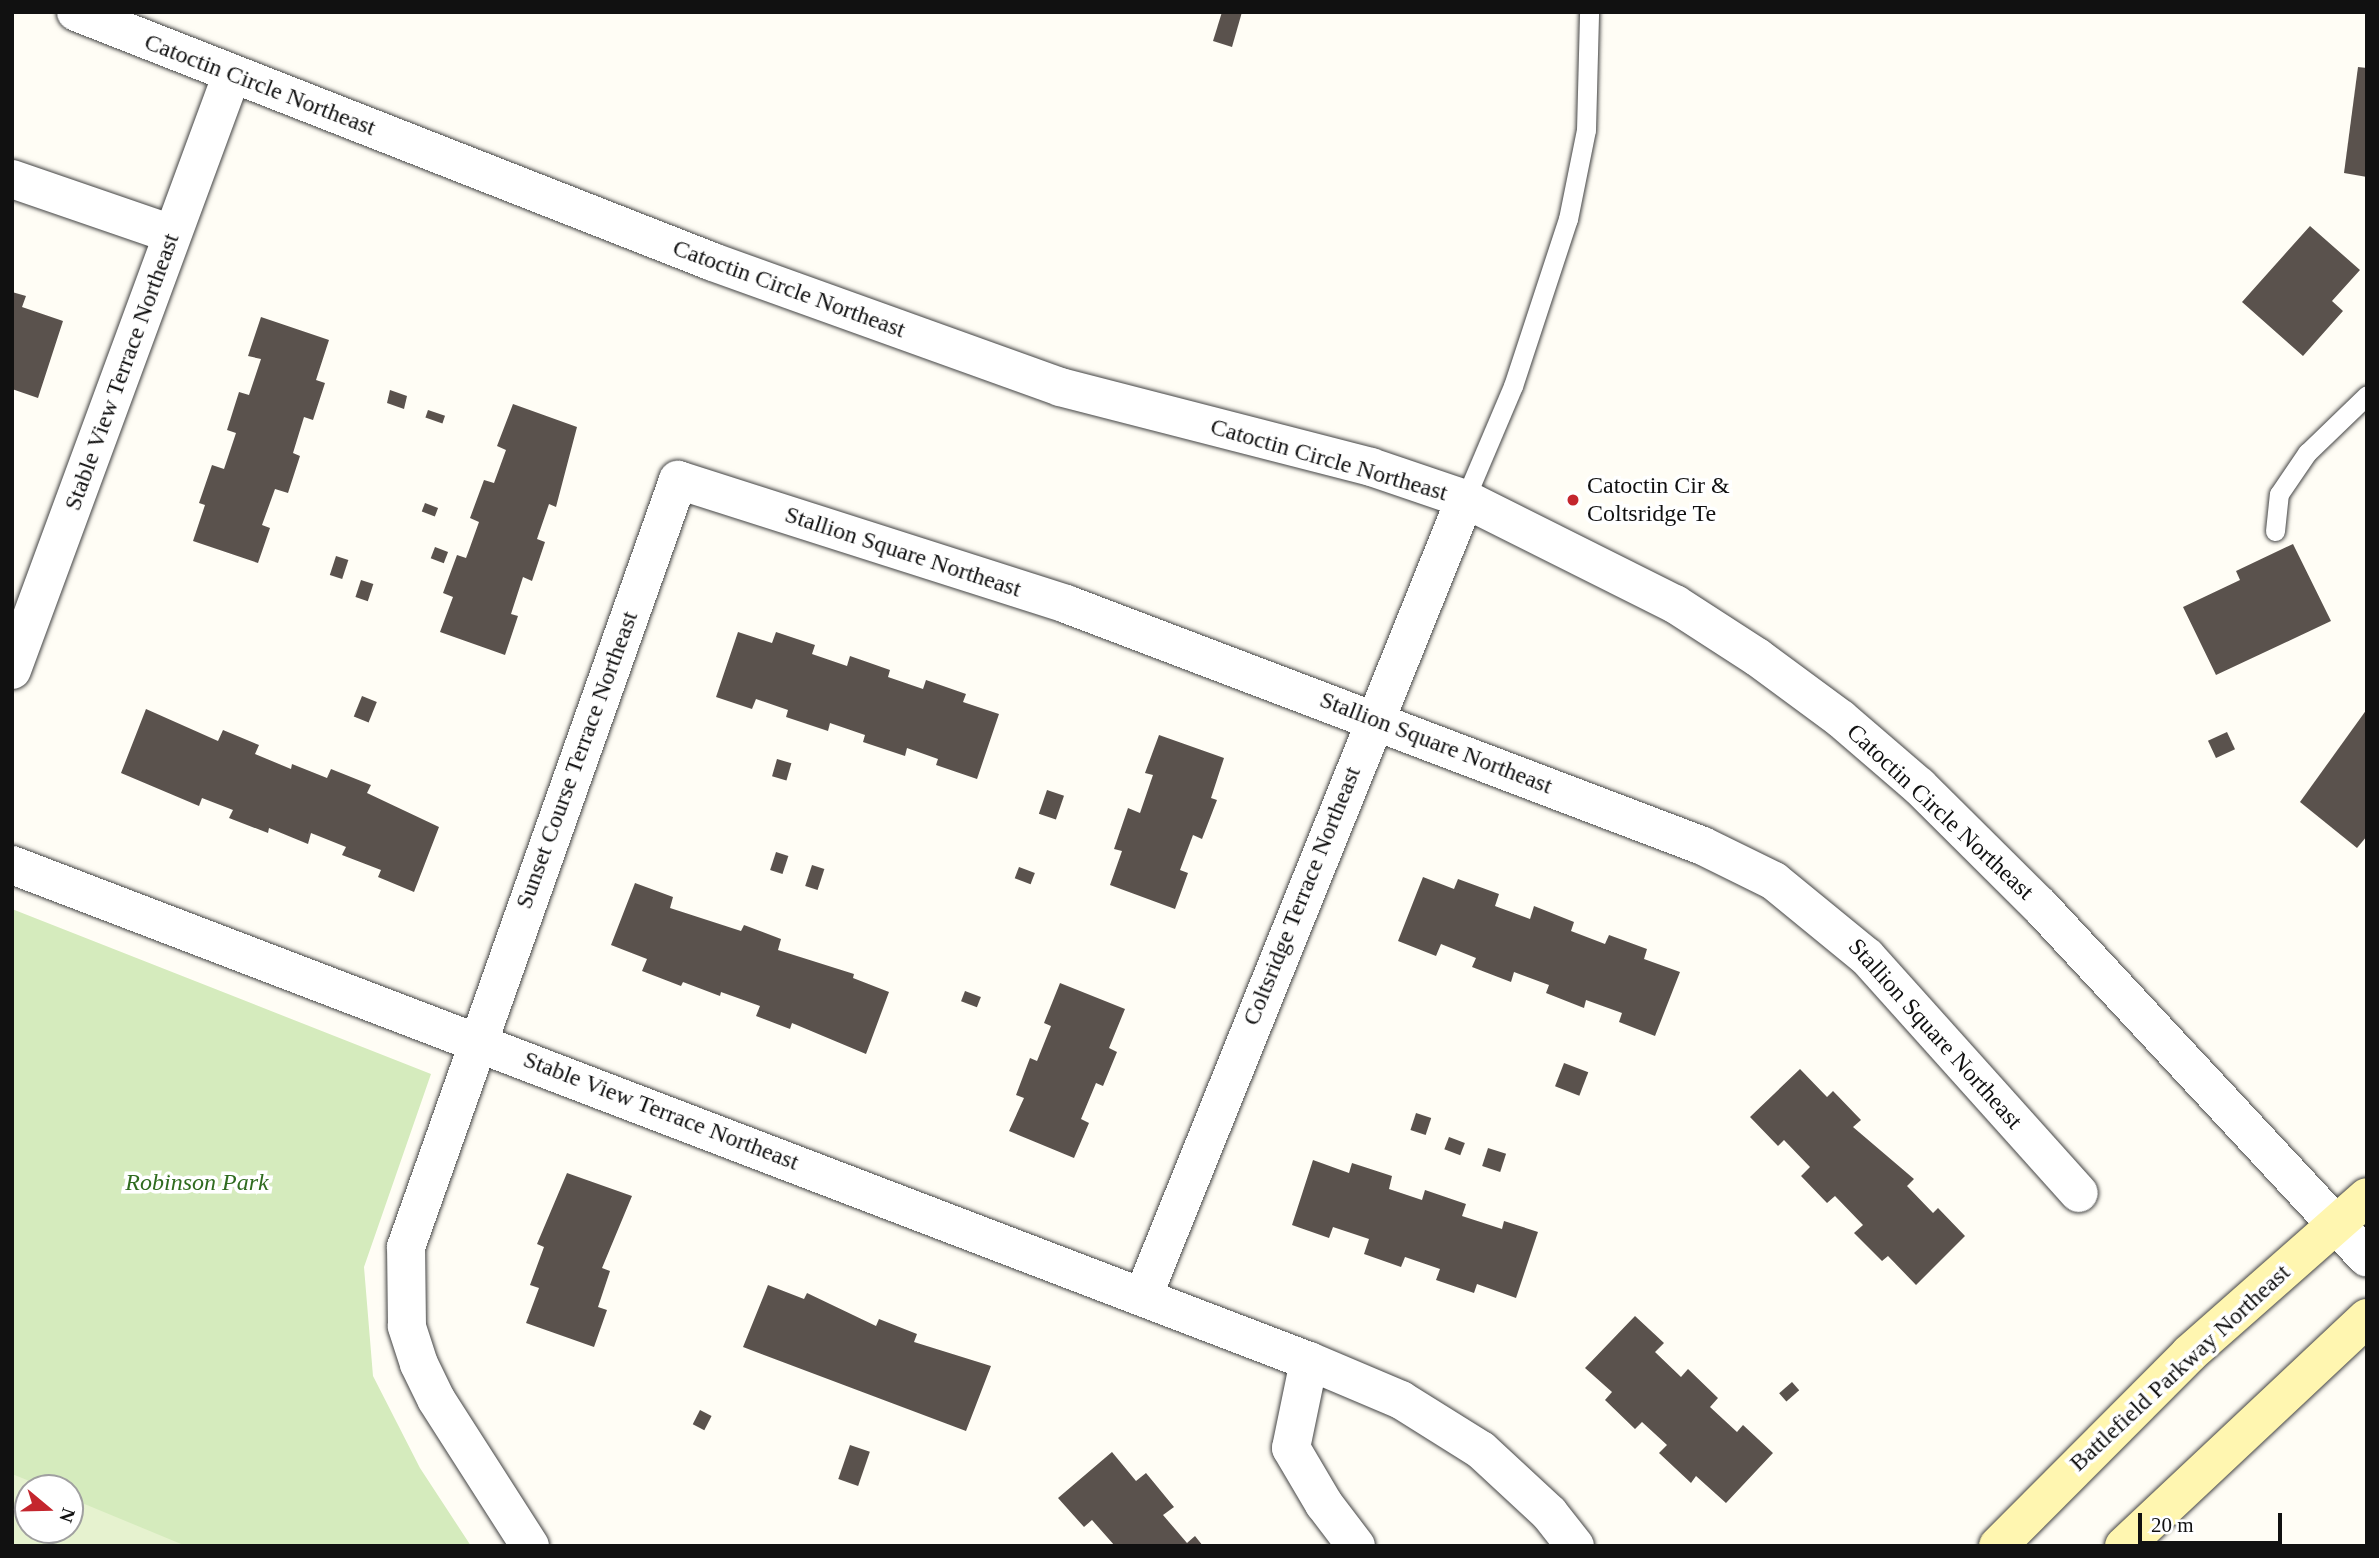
<!DOCTYPE html>
<style>
body{margin:0}
#map{position:relative;width:2379px;height:1558px;overflow:hidden;background:#fffdf5;font-family:Georgia,serif}
div>[style]{position:absolute}
.green>*{inset:0;background:#d5ebbd}
.pitch>*{inset:0;background:#e6f2cf}
.building>*{inset:0;background:#5a524d;transform-origin:0 0}
.roads{filter:drop-shadow(0 0 2px #444) drop-shadow(0 0 2px #444)}
.service>*{height:19px;margin:-9.5px;padding:0 9.5px;transform-origin:9.5px;border-radius:9.5px;background:#fff}
.minor>*{height:38px;margin:-19px;padding:0 19px;transform-origin:19px;border-radius:19px;background:#fff}
.tertiary>*{height:38px;margin:-19px;padding:0 19px;transform-origin:19px;border-radius:19px;background:#fff}
.secondary>*{height:38px;margin:-19px;padding:0 19px;transform-origin:19px;border-radius:19px;background:#fff6b0}
.dots>*{width:19px;height:19px;translate:-50% -50%;box-sizing:border-box;border:4px solid #fff;border-radius:50%}
span{translate:-50% -50%;white-space:nowrap;text-align:center;line-height:1.15;-webkit-text-stroke:7px #fff;paint-order:stroke}
.street-label{font-size:24px;color:#111}
.poi-label{font-size:24px;color:#111}
.left{translate:0 -50%;text-align:left}
.park-label{font-size:24px;color:#2f6b1f;font-style:italic}
.frame{position:absolute;inset:0;border:14px solid #111;pointer-events:none}
.north{position:absolute;left:14px;top:1474px;width:70px;height:70px;box-sizing:border-box;background:#fff;border:2px solid #a0a0a0;border-radius:50%;rotate:109deg;font-size:19px;font-weight:700;line-height:28px;text-align:center;color:#111}
.north::after{content:'';display:block;margin:auto;width:24px;height:32px;background:#c4262e;clip-path:polygon(50% 0,100% 100%,50% 72%,0 100%)}
.scale{position:absolute;left:2138px;top:1513px;width:144px;height:32px;box-sizing:border-box;border:4px solid #111;border-top:0;padding-left:9px;font-size:21px;line-height:24px;white-space:nowrap;color:#111;-webkit-text-stroke:5px #fff;paint-order:stroke}
</style>
<div id="map">
<div class="green">
<div style="clip-path:polygon(evenodd,12px 909px,431px 1074px,364px 1267px,373px 1376px,420px 1468px,471px 1546px,12px 1546px,12px 909px,28px 1488px,70px 1488px,70px 1530px,28px 1530px,28px 1488px)"></div>
</div>
<div class="pitch">
<div style="clip-path:polygon(12px 1474px,47px 1488px,28px 1488px,28px 1530px,70px 1530px,70px 1498px,186px 1546px,12px 1546px)"></div>
</div>
<div class="building">
<div style="clip-path:polygon(1222px 12px,1242px 12px,1232px 47px,1213px 41px)"></div>
<div style="clip-path:polygon(2358px 67px,2367px 68px,2367px 177px,2344px 173px)"></div>
<div style="clip-path:polygon(2310px 226px,2360px 270px,2332px 301px,2343px 311px,2303px 356px,2242px 302px)"></div>
<div style="clip-path:polygon(12px 292px,26px 296px,22px 307px,63px 321px,38px 398px,12px 389px)"></div>
<div style="clip-path:polygon(261px 317px,329px 340px,316px 380px,325px 383px,313px 420px,304px 417px,293px 453px,300px 456px,288px 493px,275px 489px,262px 525px,270px 528px,258px 563px,193px 541px,205px 505px,199px 503px,212px 465px,224px 469px,236px 433px,227px 430px,239px 392px,249px 395px,261px 359px,248px 356px)"></div>
<div style="clip-path:polygon(390px 390px,407px 396px,404px 409px,387px 403px)"></div>
<div style="clip-path:polygon(513px 404px,577px 427px,556px 507px,549px 504px,537px 539px,545px 542px,532px 581px,523px 577px,511px 614px,518px 616px,505px 655px,440px 632px,453px 597px,443px 593px,457px 555px,466px 558px,469px 550px,479px 522px,470px 518px,484px 480px,494px 483px,506px 450px,497px 446px)"></div>
<div style="left:428px;top:410px;width:18px;height:8px;rotate:19deg"></div>
<div style="left:425px;top:503px;width:14px;height:9px;rotate:21deg"></div>
<div style="clip-path:polygon(2293px 544px,2331px 621px,2216px 675px,2183px 607px,2240px 580px,2236px 571px)"></div>
<div style="left:435px;top:547px;width:14px;height:12px;rotate:21deg"></div>
<div style="left:336px;top:556px;width:13px;height:20px;rotate:18deg"></div>
<div style="left:361px;top:580px;width:13px;height:18px;rotate:18deg"></div>
<div style="clip-path:polygon(738px 632px,772px 643px,776px 632px,815px 645px,812px 654px,847px 666px,850px 656px,890px 670px,888px 677px,923px 689px,926px 680px,966px 694px,963px 702px,999px 714px,977px 779px,936px 765px,938px 759px,907px 748px,905px 756px,863px 742px,865px 735px,830px 723px,828px 731px,786px 717px,788px 710px,756px 699px,752px 709px,716px 697px)"></div>
<div style="left:362px;top:696px;width:16px;height:22px;rotate:22deg"></div>
<div style="clip-path:polygon(146px 709px,218px 741px,223px 730px,259px 745px,255px 754px,291px 769px,292px 764px,327px 778px,331px 769px,371px 785px,367px 793px,439px 827px,414px 892px,378px 877px,381px 870px,342px 855px,346px 847px,311px 833px,308px 844px,269px 828px,268px 833px,229px 818px,233px 810px,202px 798px,199px 806px,121px 773px)"></div>
<div style="clip-path:polygon(2367px 709px,2367px 836px,2357px 848px,2300px 802px)"></div>
<div style="left:2227px;top:732px;width:19px;height:21px;rotate:65deg"></div>
<div style="clip-path:polygon(1159px 735px,1224px 758px,1211px 798px,1217px 800px,1202px 839px,1193px 835px,1180px 870px,1188px 873px,1175px 909px,1110px 885px,1122px 851px,1114px 849px,1128px 808px,1140px 813px,1153px 775px,1145px 773px)"></div>
<div style="left:777px;top:759px;width:15px;height:18px;rotate:16deg"></div>
<div style="left:1047px;top:790px;width:18px;height:25px;rotate:19deg"></div>
<div style="left:776px;top:852px;width:13px;height:19px;rotate:18deg"></div>
<div style="left:812px;top:865px;width:13px;height:22px;rotate:18deg"></div>
<div style="left:1019px;top:867px;width:17px;height:12px;rotate:21deg"></div>
<div style="clip-path:polygon(1423px 877px,1454px 889px,1458px 879px,1499px 894px,1495px 906px,1530px 919px,1534px 906px,1574px 922px,1571px 931px,1605px 944px,1609px 935px,1647px 949px,1644px 959px,1680px 972px,1655px 1036px,1619px 1022px,1622px 1013px,1586px 1000px,1584px 1008px,1546px 993px,1549px 985px,1514px 972px,1511px 982px,1472px 967px,1476px 958px,1441px 944px,1436px 956px,1398px 941px)"></div>
<div style="clip-path:polygon(635px 883px,673px 897px,670px 908px,741px 931px,744px 925px,781px 939px,778px 950px,854px 974px,853px 978px,889px 992px,866px 1054px,792px 1023px,790px 1029px,756px 1016px,760px 1006px,721px 992px,720px 996px,683px 982px,681px 986px,642px 971px,647px 959px,611px 945px)"></div>
<div style="clip-path:polygon(1060px 983px,1125px 1009px,1109px 1048px,1117px 1052px,1103px 1086px,1096px 1083px,1081px 1119px,1089px 1123px,1074px 1158px,1009px 1131px,1024px 1098px,1016px 1095px,1030px 1058px,1037px 1061px,1051px 1026px,1044px 1023px)"></div>
<div style="left:965px;top:991px;width:17px;height:11px;rotate:21deg"></div>
<div style="left:1564px;top:1063px;width:26px;height:25px;rotate:21deg"></div>
<div style="clip-path:polygon(1800px 1069px,1827px 1097px,1833px 1091px,1861px 1120px,1853px 1127px,1914px 1179px,1907px 1186px,1933px 1213px,1938px 1208px,1965px 1236px,1916px 1285px,1888px 1256px,1882px 1261px,1854px 1233px,1863px 1225px,1835px 1196px,1827px 1203px,1801px 1176px,1810px 1167px,1784px 1140px,1778px 1146px,1750px 1117px)"></div>
<div style="left:1416px;top:1113px;width:16px;height:18px;rotate:18deg"></div>
<div style="left:1449px;top:1137px;width:17px;height:13px;rotate:21deg"></div>
<div style="left:1488px;top:1148px;width:19px;height:19px;rotate:18deg"></div>
<div style="clip-path:polygon(1313px 1160px,1349px 1173px,1352px 1163px,1392px 1176px,1389px 1189px,1422px 1200px,1425px 1190px,1466px 1204px,1462px 1216px,1502px 1229px,1504px 1221px,1538px 1232px,1516px 1298px,1477px 1284px,1474px 1293px,1436px 1280px,1440px 1269px,1405px 1257px,1401px 1267px,1364px 1254px,1369px 1239px,1333px 1227px,1329px 1238px,1292px 1225px)"></div>
<div style="clip-path:polygon(567px 1173px,632px 1196px,602px 1268px,610px 1271px,598px 1307px,607px 1310px,594px 1347px,526px 1323px,539px 1288px,530px 1285px,544px 1247px,537px 1244px)"></div>
<div style="clip-path:polygon(768px 1285px,804px 1299px,807px 1293px,876px 1326px,879px 1319px,917px 1334px,914px 1342px,991px 1366px,966px 1431px,743px 1347px)"></div>
<div style="clip-path:polygon(1635px 1316px,1664px 1343px,1655px 1352px,1681px 1377px,1688px 1369px,1718px 1398px,1710px 1407px,1737px 1432px,1743px 1425px,1773px 1453px,1726px 1503px,1696px 1476px,1691px 1483px,1659px 1453px,1667px 1445px,1642px 1422px,1635px 1429px,1605px 1400px,1612px 1392px,1585px 1368px)"></div>
<div style="left:1792px;top:1382px;width:11px;height:17px;rotate:49deg"></div>
<div style="left:700px;top:1410px;width:13px;height:16px;rotate:27deg"></div>
<div style="left:850px;top:1445px;width:21px;height:36px;rotate:19deg"></div>
<div style="clip-path:polygon(1112px 1452px,1136px 1481px,1146px 1473px,1174px 1507px,1163px 1515px,1187px 1543px,1195px 1536px,1203px 1546px,1115px 1546px,1092px 1520px,1084px 1527px,1058px 1498px)"></div>
</div>
<div class="roads">
<div class="service">
<div style="left:1465px;top:499px;width:123px;rotate:-67deg"></div>
<div style="left:1513px;top:386px;width:176px;rotate:-71.8deg"></div>
<div style="left:1568px;top:219px;width:91px;rotate:-78.6deg"></div>
<div style="left:1586px;top:130px;width:118px;rotate:-88.5deg"></div>
<div style="left:2275px;top:531px;width:37px;rotate:-84deg"></div>
<div style="left:2279px;top:494px;width:50px;rotate:-55.7deg"></div>
<div style="left:2307px;top:453px;width:83px;rotate:-44deg"></div>
</div>
<div class="minor">
<div style="left:12px;top:179px;width:169px;rotate:19deg"></div>
<div style="left:12px;top:670px;width:635px;rotate:-69.74deg"></div>
<div style="left:12px;top:865px;width:1389px;rotate:20.93deg"></div>
<div style="left:1144px;top:1294px;width:857px;rotate:-68.01deg"></div>
<div style="left:530px;top:1546px;width:174px;rotate:-122.6deg"></div>
<div style="left:436px;top:1399px;width:39px;rotate:-116deg"></div>
<div style="left:419px;top:1364px;width:40px;rotate:-108deg"></div>
<div style="left:407px;top:1326px;width:79px;rotate:-90.7deg"></div>
<div style="left:406px;top:1247px;width:814px;rotate:-70.47deg"></div>
<div style="left:678px;top:480px;width:407px;rotate:17.7deg"></div>
<div style="left:1066px;top:604px;width:681px;rotate:20.8deg"></div>
<div style="left:1703px;top:846px;width:79px;rotate:26.2deg"></div>
<div style="left:1774px;top:881px;width:120px;rotate:39.3deg"></div>
<div style="left:1867px;top:957px;width:317px;rotate:48.1deg"></div>
<div style="left:1356px;top:1546px;width:53px;rotate:-127.3deg"></div>
<div style="left:1324px;top:1504px;width:65px;rotate:-120.5deg"></div>
<div style="left:1291px;top:1448px;width:89px;rotate:-78.3deg"></div>
<div style="left:1309px;top:1361px;width:100px;rotate:23deg"></div>
<div style="left:1401px;top:1400px;width:94px;rotate:32deg"></div>
<div style="left:1481px;top:1450px;width:93px;rotate:42.8deg"></div>
<div style="left:1549px;top:1513px;width:42px;rotate:51.8deg"></div>
</div>
<div class="tertiary">
<div style="left:76px;top:12px;width:684px;rotate:21.43deg"></div>
<div style="left:713px;top:262px;width:369px;rotate:19.8deg"></div>
<div style="left:1060px;top:387px;width:321px;rotate:14.4deg"></div>
<div style="left:1371px;top:467px;width:99px;rotate:18.8deg"></div>
<div style="left:1465px;top:499px;width:235px;rotate:26.6deg"></div>
<div style="left:1675px;top:604px;width:98px;rotate:32.9deg"></div>
<div style="left:1757px;top:657px;width:104px;rotate:36.4deg"></div>
<div style="left:1841px;top:719px;width:103px;rotate:40.7deg"></div>
<div style="left:1919px;top:786px;width:170px;rotate:44.8deg"></div>
<div style="left:2040px;top:906px;width:480px;rotate:47.1deg"></div>
</div>
<div class="secondary">
<div style="left:1998px;top:1546px;width:271px;rotate:-45.1deg"></div>
<div style="left:2189px;top:1354px;width:237px;rotate:-41.4deg"></div>
<div style="left:2124px;top:1546px;width:333px;rotate:-43.2deg"></div>
</div>
</div>
<div class="dots">
<div style="left:1573px;top:500px;background:#c4262e"></div>
</div>
<div class="street-label">
<span style="left:260px;top:85px;rotate:21deg">Catoctin Circle Northeast</span>
<span style="left:789px;top:289px;rotate:20deg">Catoctin Circle Northeast</span>
<span style="left:122px;top:372px;rotate:-70deg">Stable View Terrace Northeast</span>
<span style="left:1329px;top:460px;rotate:16deg">Catoctin Circle Northeast</span>
<span style="left:903px;top:552px;rotate:18deg">Stallion Square Northeast</span>
<span style="left:1436px;top:743px;rotate:21deg">Stallion Square Northeast</span>
<span style="left:577px;top:760px;rotate:-70deg">Sunset Course Terrace Northeast</span>
<span style="left:1940px;top:812px;rotate:43deg">Catoctin Circle Northeast</span>
<span style="left:1302px;top:896px;rotate:-68deg">Coltsridge Terrace Northeast</span>
<span style="left:1935px;top:1034px;rotate:48deg">Stallion Square Northeast</span>
<span style="left:661px;top:1111px;rotate:21deg">Stable View Terrace Northeast</span>
<span style="left:2180px;top:1368px;rotate:-43deg">Battlefield Parkway Northeast</span>
</div>
<div class="poi-label">
<span class="left" style="left:1587px;top:500px">Catoctin Cir &amp;<br>Coltsridge Te</span>
</div>
<div class="park-label">
<span style="left:197px;top:1183px">Robinson Park</span>
</div>
<div class="frame"></div>
<div class="north">N</div>
<div class="scale">20 m</div>
</div>
